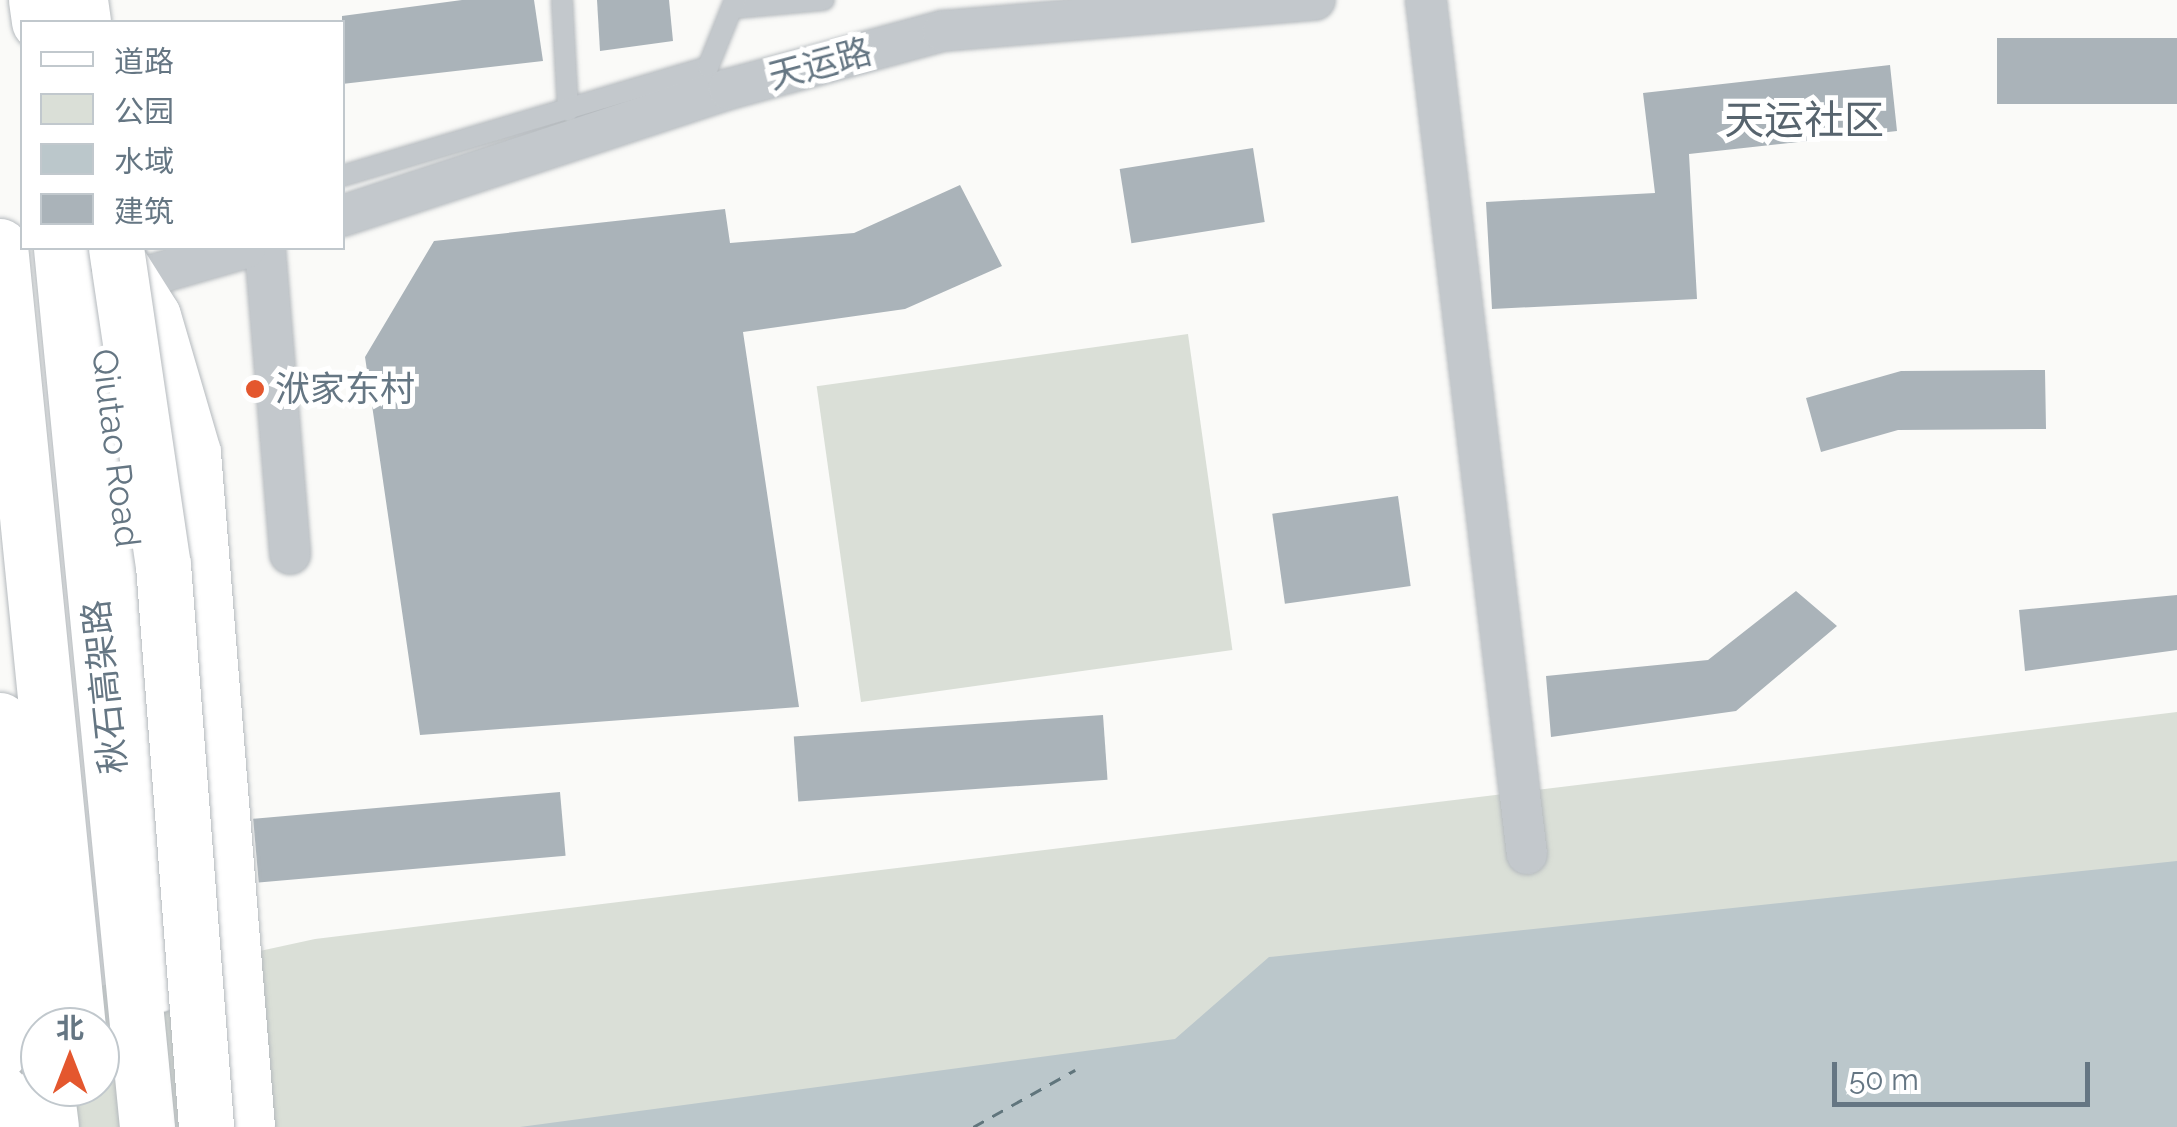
<!DOCTYPE html>
<meta charset="utf-8">
<style>
body{margin:0}
#map{position:relative;width:2177px;height:1127px;overflow:hidden;background:#fafaf8;font-family:Raleway,"Noto Sans SC",sans-serif}
div>[style]{position:absolute}
.green>*{inset:0;background:#dadfd7;transform-origin:0 0}
.water>*{inset:0;background:#bbc7cb}
.ferry>*{height:2.5px;margin-top:-1.25px;transform-origin:0;background:repeating-linear-gradient(90deg,#60757c 0 12px,transparent 0 22px)}
.building>*{inset:0;background:#aab3b9;transform-origin:0 0}
.roads{filter:drop-shadow(0 0 2px #b5babe) drop-shadow(0 0 2px #b5babe)}
.lane>*{height:20px;margin:-10px;padding:0 10px;transform-origin:10px;border-radius:10px;background:#c3c8cc}
.street>*{height:40px;margin:-20px;padding:0 20px;transform-origin:20px;border-radius:20px;background:#c3c8cc}
.primary>*{height:55px;margin:-27.5px;padding:0 27.5px;transform-origin:27.5px;border-radius:27.5px;background:#fff}
.highway>*{height:55px;margin:-27.5px;padding:0 27.5px;transform-origin:27.5px;border-radius:27.5px;background:#fff}
.bridges{filter:drop-shadow(0 0 2px #b4b9bd) drop-shadow(0 0 2px #b4b9bd)}
.highway-bridge>*{height:55px;margin:-27.5px;padding:0 27.5px;transform-origin:27.5px;border-radius:27.5px;background:#fff}
.dots>*{width:28px;height:28px;translate:-50% -50%;box-sizing:border-box;border:5px solid #fff;border-radius:50%}
span{translate:-50% -50%;white-space:nowrap;text-align:center;line-height:1.15;-webkit-text-stroke:10px #fff;paint-order:stroke}
.street-label{font-size:35px;color:#657683}
.poi-label{font-size:35px;color:#657683}
.left{translate:0 -50%;text-align:left}
.quarter-label{font-size:40px;color:#57646e}
.legend{position:absolute;left:20px;top:20px;width:325px;height:230px;box-sizing:border-box;background:#fff;border:2px solid #c1c8cd;margin:0;padding:12px 18px;list-style:none;font-size:30px;color:#657683}
.legend li{display:flex;align-items:center;gap:20px;height:50px}
.legend b{width:50px;border:2px solid #c1c8cd}
.north{position:absolute;left:20px;top:1007px;width:100px;height:100px;box-sizing:border-box;background:#fff;border:2px solid #c1c8cd;border-radius:50%;rotate:0deg;font-size:28px;font-weight:700;line-height:40px;text-align:center;color:#657683}
.north::after{content:'';display:block;margin:auto;width:35px;height:45px;background:#e4572e;clip-path:polygon(50% 0,100% 100%,50% 72%,0 100%)}
.scale{position:absolute;left:1832px;top:1062px;width:258px;height:45px;box-sizing:border-box;border:5px solid #657683;border-top:0;padding-left:12px;font-size:30px;line-height:35px;white-space:nowrap;color:#657683;-webkit-text-stroke:8px #fff;paint-order:stroke}
</style>
<div id="map">
<div class="green">
<div style="left:1188px;top:334px;width:319px;height:375px;rotate:82deg"></div>
<div style="clip-path:polygon(evenodd,2177px 712px,2177px 1127px,0 1127px,0 1008px,315px 939px,2177px 712px,40px 1027px,100px 1027px,100px 1087px,40px 1087px,40px 1027px)"></div>
</div>
<div class="water">
<div style="clip-path:polygon(2177px 861px,2177px 1127px,520px 1127px,1175px 1039px,1269px 957px)"></div>
</div>
<div class="ferry">
<div style="left:973px;top:1127px;width:117px;rotate:-29.2deg"></div>
</div>
<div class="building">
<div style="clip-path:polygon(462px 0,534px 0,543px 61px,342px 84px,342px 16px)"></div>
<div style="clip-path:polygon(597px 0,669px 0,673px 41px,600px 51px)"></div>
<div style="left:2177px;top:38px;width:66px;height:180px;rotate:90deg"></div>
<div style="clip-path:polygon(1890px 65px,1897px 131px,1689px 154px,1697px 299px,1492px 309px,1486px 202px,1655px 193px,1643px 93px)"></div>
<div style="left:1253px;top:148px;width:75px;height:135px;rotate:81deg"></div>
<div style="clip-path:polygon(960px 185px,1002px 266px,905px 309px,743px 332px,799px 707px,420px 735px,365px 357px,434px 241px,725px 209px,730px 243px,854px 233px)"></div>
<div style="clip-path:polygon(2045px 370px,2046px 429px,1898px 430px,1821px 452px,1806px 398px,1901px 371px)"></div>
<div style="left:1398px;top:496px;width:91px;height:127px;rotate:82deg"></div>
<div style="clip-path:polygon(1796px 591px,1837px 626px,1736px 711px,1551px 737px,1546px 676px,1708px 660px)"></div>
<div style="clip-path:polygon(2177px 595px,2177px 650px,2025px 671px,2019px 610px)"></div>
<div style="left:1103px;top:715px;width:65px;height:310px;rotate:86deg"></div>
<div style="left:560px;top:792px;width:64px;height:308px;rotate:85deg"></div>
</div>
<div class="roads">
<div class="lane">
<div style="left:562px;top:0;width:111px;rotate:86.9deg"></div>
<div style="left:736px;top:8px;width:88px;rotate:-5.2deg"></div>
<div style="left:342px;top:176px;width:382px;rotate:-16.6deg"></div>
<div style="left:708px;top:67px;width:72px;rotate:-68.1deg"></div>
</div>
<div class="street">
<div style="left:1426px;top:0;width:860px;rotate:83.26deg"></div>
<div style="left:342px;top:216px;width:407px;rotate:-18.2deg"></div>
<div style="left:729px;top:89px;width:222px;rotate:-15.2deg"></div>
<div style="left:943px;top:31px;width:373px;rotate:-4.8deg"></div>
<div style="left:265px;top:248px;width:307px;rotate:85.3deg"></div>
<div style="left:131px;top:281px;width:119px;rotate:-16.1deg"></div>
</div>
<div class="primary">
<div style="left:117px;top:259px;width:67px;rotate:57.7deg"></div>
<div style="left:153px;top:316px;width:143px;rotate:73.7deg"></div>
<div style="left:193px;top:453px;width:676px;rotate:85.42deg"></div>
<div style="left:97px;top:298px;width:290px;rotate:82.9deg"></div>
<div style="left:133px;top:586px;width:399px;rotate:86.4deg"></div>
<div style="left:0;top:1051px;width:182px;rotate:-90deg"></div>
<div style="left:0;top:1091px;width:36px;rotate:84deg"></div>
</div>
<div class="highway">
<div style="left:36px;top:0;width:22px;rotate:82deg"></div>
<div style="left:80px;top:0;width:22px;rotate:82deg"></div>
<div style="left:0;top:246px;width:785px;rotate:84.3deg"></div>
<div style="left:61px;top:248px;width:883px;rotate:84.41deg"></div>
<div style="left:0;top:720px;width:322px;rotate:82.9deg"></div>
<div style="left:46px;top:1087px;width:40px;rotate:82.9deg"></div>
</div>
</div>
<div class="bridges">
<div class="highway-bridge">
<div style="left:116px;top:248px;width:320px;rotate:81.6deg"></div>
<div style="left:163px;top:565px;width:564px;rotate:85.62deg"></div>
</div>
</div>
<div class="dots">
<div style="left:255px;top:389px;background:#e4572e"></div>
</div>
<div class="street-label">
<span style="left:820px;top:64px;rotate:-15deg">天运路</span>
<span style="left:116px;top:448px;rotate:83deg">Qiutao Road</span>
<span style="left:105px;top:687px;rotate:-96deg">秋石高架路</span>
</div>
<div class="poi-label">
<span class="left" style="left:275px;top:389px">洑家东村</span>
</div>
<div class="quarter-label">
<span style="left:1804px;top:120px">天运社区</span>
</div>
<ul class="legend">
<li><b style="height:12px;background:#fff"></b>道路</li>
<li><b style="height:28px;background:#dadfd7"></b>公园</li>
<li><b style="height:28px;background:#bbc7cb"></b>水域</li>
<li><b style="height:28px;background:#aab3b9"></b>建筑</li>
</ul>
<div class="north">北</div>
<div class="scale">50 m</div>
</div>
